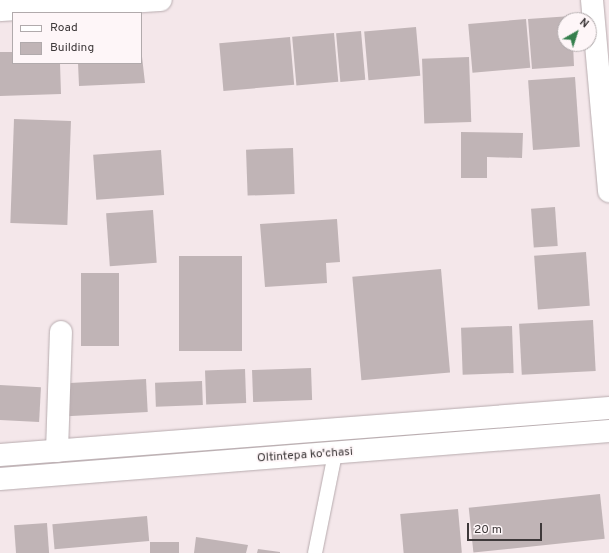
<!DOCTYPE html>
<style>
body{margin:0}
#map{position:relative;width:609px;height:553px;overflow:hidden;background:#f4e7ea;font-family:Overpass,sans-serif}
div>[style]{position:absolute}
.building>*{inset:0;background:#c0b4b6;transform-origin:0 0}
.roads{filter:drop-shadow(0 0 1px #b7abae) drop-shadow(0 0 1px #b7abae)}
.lane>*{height:14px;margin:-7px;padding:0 7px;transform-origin:7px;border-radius:7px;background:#fff}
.street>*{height:22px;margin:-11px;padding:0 11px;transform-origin:11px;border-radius:11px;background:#fff}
.secondary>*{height:22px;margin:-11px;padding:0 11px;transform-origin:11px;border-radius:11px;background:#fff}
span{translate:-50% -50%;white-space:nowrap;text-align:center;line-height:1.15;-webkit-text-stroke:3.5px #fef6f8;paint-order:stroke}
.street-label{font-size:12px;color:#3e393a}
.legend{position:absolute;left:12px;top:12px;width:130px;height:52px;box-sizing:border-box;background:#fef6f8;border:1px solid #b1aaac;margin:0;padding:5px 7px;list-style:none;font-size:12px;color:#3e393a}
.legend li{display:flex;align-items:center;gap:8px;height:20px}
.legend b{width:20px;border:1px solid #b1aaac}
.north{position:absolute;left:557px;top:12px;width:40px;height:40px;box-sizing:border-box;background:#fef6f8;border:1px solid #b1aaac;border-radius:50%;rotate:39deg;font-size:11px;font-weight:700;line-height:16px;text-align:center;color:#3e393a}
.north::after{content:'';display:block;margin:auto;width:14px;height:18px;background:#357f4d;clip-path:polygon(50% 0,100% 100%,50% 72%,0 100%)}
.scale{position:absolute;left:467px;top:523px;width:75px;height:18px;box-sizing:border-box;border:2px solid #3e393a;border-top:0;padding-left:5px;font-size:12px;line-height:14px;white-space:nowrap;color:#3e393a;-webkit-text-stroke:3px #fef6f8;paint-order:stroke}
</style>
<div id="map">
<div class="building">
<div style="clip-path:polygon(571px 16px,571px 20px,565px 20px,565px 44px,573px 44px,574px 66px,532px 69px,528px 19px)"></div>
<div style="left:526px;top:19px;width:49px;height:58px;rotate:85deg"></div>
<div style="left:416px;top:27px;width:49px;height:52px;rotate:85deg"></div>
<div style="left:361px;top:31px;width:49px;height:25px;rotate:85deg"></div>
<div style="left:334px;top:33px;width:49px;height:42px;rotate:85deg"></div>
<div style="left:290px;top:37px;width:48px;height:71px;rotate:85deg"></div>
<div style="clip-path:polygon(141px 48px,145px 83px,79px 86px,78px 63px,141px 63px)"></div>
<div style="clip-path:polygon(0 52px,13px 52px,13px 63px,60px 63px,61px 94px,0 96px)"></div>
<div style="left:469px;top:57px;width:65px;height:47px;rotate:88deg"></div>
<div style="left:575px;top:77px;width:70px;height:47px;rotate:86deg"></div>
<div style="left:14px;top:119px;width:57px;height:104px;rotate:2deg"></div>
<div style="clip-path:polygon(461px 132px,523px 133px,522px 158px,487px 157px,487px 178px,461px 178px)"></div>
<div style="left:293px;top:148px;width:46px;height:47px;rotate:88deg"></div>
<div style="left:161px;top:150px;width:45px;height:68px;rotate:86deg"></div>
<div style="left:555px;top:207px;width:39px;height:24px;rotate:86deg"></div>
<div style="left:153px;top:210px;width:53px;height:47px;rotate:86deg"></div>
<div style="clip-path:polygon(337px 219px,340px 262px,326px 263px,327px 283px,265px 287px,260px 224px)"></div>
<div style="left:586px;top:252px;width:54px;height:52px;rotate:86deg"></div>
<div style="left:179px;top:256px;width:63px;height:95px"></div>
<div style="left:441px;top:269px;width:104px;height:89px;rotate:85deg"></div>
<div style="left:81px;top:273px;width:38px;height:73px"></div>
<div style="left:593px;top:320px;width:51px;height:74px;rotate:87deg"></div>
<div style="left:512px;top:326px;width:47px;height:51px;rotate:88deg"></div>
<div style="left:311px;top:368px;width:32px;height:59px;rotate:88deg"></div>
<div style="left:245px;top:369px;width:34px;height:40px;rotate:88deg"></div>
<div style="left:146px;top:379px;width:33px;height:81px;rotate:87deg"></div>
<div style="left:202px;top:381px;width:24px;height:47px;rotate:88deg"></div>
<div style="left:0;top:385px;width:41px;height:35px;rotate:3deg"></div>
<div style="left:600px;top:494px;width:45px;height:132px;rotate:84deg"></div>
<div style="left:458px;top:509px;width:44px;height:58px;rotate:85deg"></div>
<div style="left:147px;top:516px;width:25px;height:95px;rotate:85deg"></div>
<div style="left:47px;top:523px;width:30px;height:33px;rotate:86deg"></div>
<div style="clip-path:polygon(196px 537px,248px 545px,246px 553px,194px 553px)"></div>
<div style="left:179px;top:542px;width:11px;height:29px;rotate:90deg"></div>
<div style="clip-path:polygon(258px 549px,280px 552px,280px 553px,257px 553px)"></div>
</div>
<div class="roads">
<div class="lane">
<div style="left:315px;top:553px;width:101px;rotate:-78.6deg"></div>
</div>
<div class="street">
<div style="left:0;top:10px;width:161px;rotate:-3.6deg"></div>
<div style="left:57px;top:451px;width:119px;rotate:-88.1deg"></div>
</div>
<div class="secondary">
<div style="left:592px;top:0;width:192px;rotate:84.9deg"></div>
<div style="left:0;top:455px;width:611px;rotate:-4.41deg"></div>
<div style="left:0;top:479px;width:611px;rotate:-4.51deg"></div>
</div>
</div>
<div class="street-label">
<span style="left:305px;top:456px;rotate:-4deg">Oltintepa ko'chasi</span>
</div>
<ul class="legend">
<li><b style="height:5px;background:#fff"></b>Road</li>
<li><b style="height:11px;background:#c0b4b6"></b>Building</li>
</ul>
<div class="north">N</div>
<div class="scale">20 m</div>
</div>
